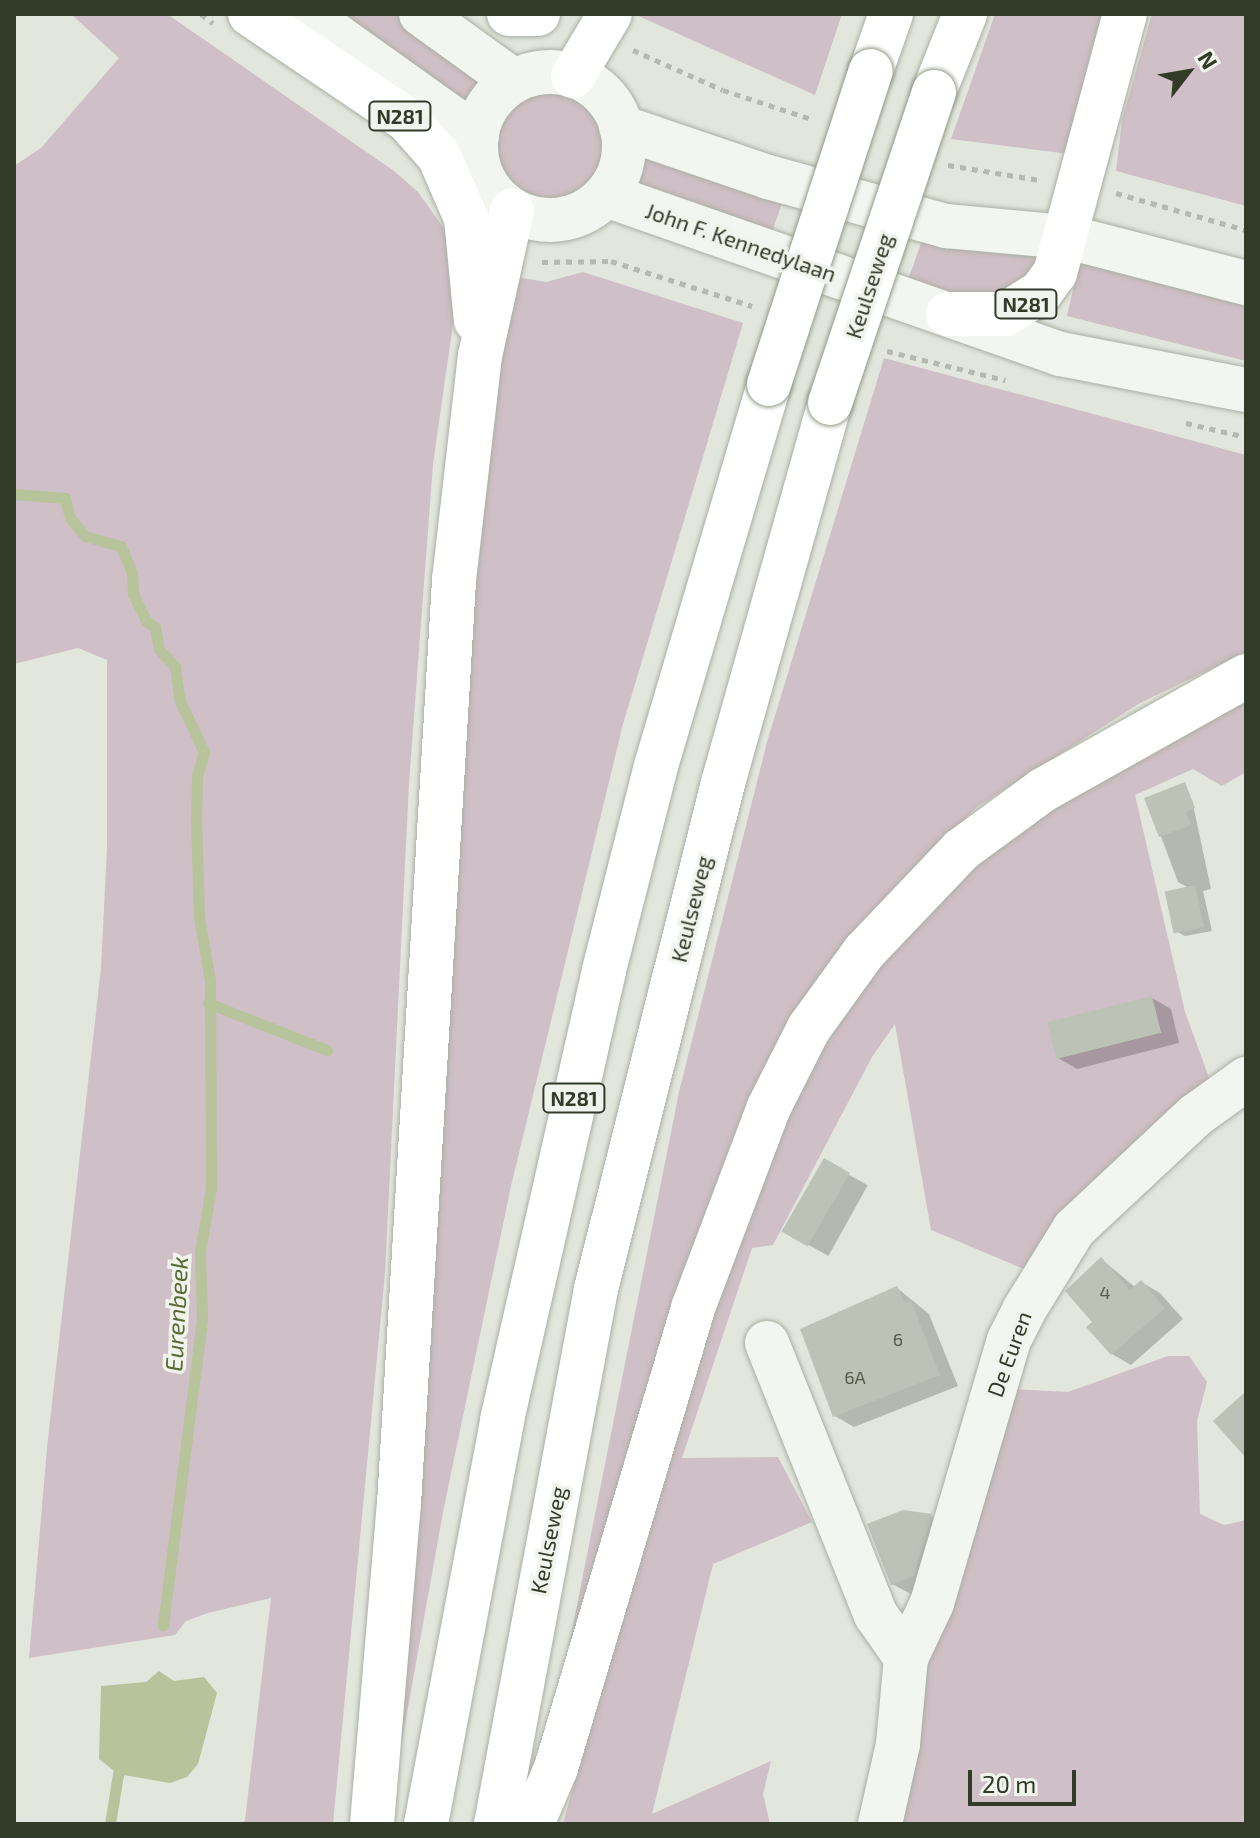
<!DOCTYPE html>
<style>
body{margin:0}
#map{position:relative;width:1260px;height:1838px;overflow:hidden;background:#e2e6dd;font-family:"Exo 2",sans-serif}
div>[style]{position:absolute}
.green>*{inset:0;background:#cfbfc6;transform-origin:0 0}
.round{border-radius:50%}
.water>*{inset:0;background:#b6c39b}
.shadow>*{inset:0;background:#0003;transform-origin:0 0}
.stream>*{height:11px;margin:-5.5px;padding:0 5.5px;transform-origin:5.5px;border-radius:5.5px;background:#b6c39b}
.building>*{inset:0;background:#bcc2b5;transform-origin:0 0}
.path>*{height:5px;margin-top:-2.5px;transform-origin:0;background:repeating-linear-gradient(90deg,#b5b9b0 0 6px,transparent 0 12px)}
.roads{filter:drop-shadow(0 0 2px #aaafa3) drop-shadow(0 0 2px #aaafa3)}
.minor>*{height:44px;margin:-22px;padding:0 22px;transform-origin:22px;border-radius:22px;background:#f2f5f0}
.minor>.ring{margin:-22px;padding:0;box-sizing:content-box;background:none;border:44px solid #f2f5f0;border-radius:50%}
.highway>*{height:44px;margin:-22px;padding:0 22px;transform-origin:22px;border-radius:22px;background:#fff}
.bridges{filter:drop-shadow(0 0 2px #929b86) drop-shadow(0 0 2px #929b86)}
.highway-bridge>*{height:44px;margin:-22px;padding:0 22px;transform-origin:22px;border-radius:22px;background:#fff}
span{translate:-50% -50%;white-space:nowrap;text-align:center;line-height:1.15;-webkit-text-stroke:7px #f1f4ec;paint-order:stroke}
.number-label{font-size:18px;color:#545d4b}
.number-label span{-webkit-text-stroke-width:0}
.shield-label span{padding:2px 6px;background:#f1f4ec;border:2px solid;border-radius:6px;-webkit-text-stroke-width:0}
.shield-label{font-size:20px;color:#323b28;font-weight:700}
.street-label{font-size:22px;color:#323b28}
.water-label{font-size:24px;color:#576c35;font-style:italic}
.frame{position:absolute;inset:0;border:16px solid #323b28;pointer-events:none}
.north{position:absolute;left:1148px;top:32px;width:80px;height:80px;-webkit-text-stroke:6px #f1f4ec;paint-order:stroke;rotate:59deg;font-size:22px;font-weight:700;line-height:32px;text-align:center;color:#323b28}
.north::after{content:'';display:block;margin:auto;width:28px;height:36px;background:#323b28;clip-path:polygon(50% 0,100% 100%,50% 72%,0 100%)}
.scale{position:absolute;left:968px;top:1770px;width:108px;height:36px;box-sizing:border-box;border:4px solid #323b28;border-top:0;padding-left:10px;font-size:24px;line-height:28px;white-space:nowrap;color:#323b28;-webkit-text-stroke:6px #f1f4ec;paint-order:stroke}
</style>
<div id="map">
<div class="green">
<div style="clip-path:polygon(71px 14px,167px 14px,394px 171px,418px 192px,450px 237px,457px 296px,433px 464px,409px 783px,385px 1273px,333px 1824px,237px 1824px,245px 1821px,271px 1598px,208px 1613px,186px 1621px,175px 1635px,29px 1658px,47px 1448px,101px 968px,107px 848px,107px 660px,78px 648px,14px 664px,14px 166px,41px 148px,119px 58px)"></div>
<div style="clip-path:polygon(329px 14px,407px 14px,490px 80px,471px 111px)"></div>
<div style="clip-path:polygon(634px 14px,842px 14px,815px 95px)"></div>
<div style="clip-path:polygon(995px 14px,1104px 14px,1069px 154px,951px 139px)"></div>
<div style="clip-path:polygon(1152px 14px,1246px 14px,1246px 206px,1116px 171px,1122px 120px)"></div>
<div class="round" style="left:495px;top:89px;width:110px;height:110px"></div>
<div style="left:637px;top:145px;width:156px;height:42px;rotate:19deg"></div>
<div style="clip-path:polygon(925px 232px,1048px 250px,1023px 284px,979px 302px,908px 280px)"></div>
<div style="clip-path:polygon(1080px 258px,1246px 306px,1246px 361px,1067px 316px)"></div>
<div style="clip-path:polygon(583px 272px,743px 323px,623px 724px,511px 1186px,444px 1507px,387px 1824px,481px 449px,516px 277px,546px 282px)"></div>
<div style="clip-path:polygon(884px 358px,1246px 455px,1246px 652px,1140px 703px,977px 807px,909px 875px,839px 960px,556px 1711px,679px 1092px,767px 742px)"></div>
<div style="clip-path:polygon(1246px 694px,1246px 772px,1222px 786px,1193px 769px,1135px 795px,1185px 1012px,1211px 1083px,1024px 1269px,931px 1230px,895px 1024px,872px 1057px,773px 1245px,752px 1248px,682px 1458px,778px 1457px,812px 1522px,713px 1564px,652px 1814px,771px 1761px,763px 1794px,770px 1824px,563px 1824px,633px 1563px,763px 1161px,819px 1054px,881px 965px,975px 866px,1029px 820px)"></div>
<div style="clip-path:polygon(1168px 1356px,1189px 1356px,1207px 1382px,1197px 1421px,1200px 1514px,1224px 1525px,1246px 1520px,1246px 1824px,886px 1824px,992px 1388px,1068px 1392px)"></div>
</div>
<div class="water">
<div style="clip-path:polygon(159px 1671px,174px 1681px,204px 1677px,217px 1693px,198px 1764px,187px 1777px,170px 1783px,118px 1774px,99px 1759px,101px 1686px,146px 1682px)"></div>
</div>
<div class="shadow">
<div style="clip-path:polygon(1173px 789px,1192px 800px,1211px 889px,1203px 891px,1212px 931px,1185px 936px,1176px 931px,1189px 888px,1178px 882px,1147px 799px)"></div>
<div style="clip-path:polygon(1152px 998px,1171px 1009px,1179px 1043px,1077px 1069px,1058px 1058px)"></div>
<div style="left:824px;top:1161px;width:50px;height:81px;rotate:29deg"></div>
<div style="clip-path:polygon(1101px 1259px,1135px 1287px,1141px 1282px,1160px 1293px,1183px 1319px,1131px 1365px,1112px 1354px,1095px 1322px)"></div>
<div style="clip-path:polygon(897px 1288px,929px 1314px,958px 1386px,854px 1427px,835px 1416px)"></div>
<div style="clip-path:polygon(931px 1516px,950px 1527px,932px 1587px,911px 1594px,892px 1584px)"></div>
</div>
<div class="stream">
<div style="left:14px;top:494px;width:51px;rotate:4.5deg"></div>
<div style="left:65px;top:498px;width:21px;rotate:76deg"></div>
<div style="left:70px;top:518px;width:23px;rotate:50deg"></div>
<div style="left:85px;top:536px;width:37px;rotate:16deg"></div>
<div style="left:121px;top:546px;width:29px;rotate:68deg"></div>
<div style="left:132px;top:573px;width:21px;rotate:87deg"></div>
<div style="left:133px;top:594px;width:30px;rotate:64deg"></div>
<div style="left:146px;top:621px;width:11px;rotate:34deg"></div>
<div style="left:155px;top:627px;width:22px;rotate:80deg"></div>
<div style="left:159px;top:649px;width:24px;rotate:48deg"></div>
<div style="left:175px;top:667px;width:34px;rotate:82deg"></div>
<div style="left:180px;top:701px;width:56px;rotate:64.8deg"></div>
<div style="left:204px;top:752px;width:25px;rotate:106deg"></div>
<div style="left:197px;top:776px;width:44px;rotate:91.3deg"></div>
<div style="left:196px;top:820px;width:97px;rotate:88.2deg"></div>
<div style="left:199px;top:917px;width:65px;rotate:80.2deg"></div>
<div style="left:210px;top:981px;width:207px;rotate:89.7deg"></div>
<div style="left:211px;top:1188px;width:65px;rotate:99.8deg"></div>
<div style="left:200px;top:1252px;width:68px;rotate:88.3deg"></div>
<div style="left:202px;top:1320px;width:308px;rotate:97.3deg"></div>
<div style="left:208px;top:1003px;width:128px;rotate:21.6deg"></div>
<div style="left:110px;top:1824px;width:51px;rotate:-80.9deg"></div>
<div style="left:118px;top:1774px;width:13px;rotate:-58deg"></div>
</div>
<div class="building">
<div style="clip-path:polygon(1185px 782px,1195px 808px,1186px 812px,1191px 825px,1159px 837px,1144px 798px)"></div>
<div style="left:1195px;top:885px;width:43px;height:31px;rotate:78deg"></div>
<div style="left:1152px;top:996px;width:38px;height:108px;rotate:76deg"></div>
<div style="left:824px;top:1158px;width:30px;height:85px;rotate:30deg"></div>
<div style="clip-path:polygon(1101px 1257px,1130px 1290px,1141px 1280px,1165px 1308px,1111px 1355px,1086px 1327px,1092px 1322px,1065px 1291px)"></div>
<div style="clip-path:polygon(897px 1286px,905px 1303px,911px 1301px,940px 1375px,833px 1417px,800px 1329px)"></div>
<div style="clip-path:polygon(1246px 1391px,1246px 1458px,1213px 1421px)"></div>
<div style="clip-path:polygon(903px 1510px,932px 1514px,914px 1576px,891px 1585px,867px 1524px)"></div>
</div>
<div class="path">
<div style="left:201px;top:14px;width:15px;rotate:37deg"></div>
<div style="left:633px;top:50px;width:98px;rotate:24deg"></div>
<div style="left:723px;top:90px;width:96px;rotate:18.2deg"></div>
<div style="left:948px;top:165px;width:93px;rotate:9.3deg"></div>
<div style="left:1116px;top:193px;width:135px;rotate:15.9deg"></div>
<div style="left:542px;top:262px;width:69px;rotate:-0.8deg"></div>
<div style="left:611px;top:261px;width:148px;rotate:17.7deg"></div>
<div style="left:887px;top:351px;width:122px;rotate:13.8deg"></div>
<div style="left:1186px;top:423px;width:62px;rotate:13.1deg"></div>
</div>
<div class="roads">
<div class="minor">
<div style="left:306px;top:14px;width:210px;rotate:35.5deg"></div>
<div style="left:421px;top:14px;width:115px;rotate:35.8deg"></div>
<div class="ring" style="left:476px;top:72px;width:104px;height:104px"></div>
<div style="left:621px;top:127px;width:155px;rotate:18.8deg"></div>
<div style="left:768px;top:177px;width:185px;rotate:15.4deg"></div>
<div style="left:946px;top:226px;width:122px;rotate:5.2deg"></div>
<div style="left:1068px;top:237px;width:184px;rotate:14.5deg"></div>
<div style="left:606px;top:195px;width:482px;rotate:19.3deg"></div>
<div style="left:1061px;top:354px;width:188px;rotate:11deg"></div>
<div style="left:767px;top:1343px;width:293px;rotate:68.2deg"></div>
<div style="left:876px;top:1615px;width:52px;rotate:55.1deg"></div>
<div style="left:880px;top:1824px;width:82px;rotate:-77.3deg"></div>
<div style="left:898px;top:1744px;width:86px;rotate:-84.7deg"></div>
<div style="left:906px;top:1658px;width:61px;rotate:-64.7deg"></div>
<div style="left:932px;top:1603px;width:274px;rotate:-73.7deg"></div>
<div style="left:1009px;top:1340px;width:34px;rotate:-63deg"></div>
<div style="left:1024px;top:1310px;width:95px;rotate:-58.3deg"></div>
<div style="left:1074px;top:1229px;width:167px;rotate:-43.1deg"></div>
<div style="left:1196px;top:1115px;width:62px;rotate:-35.8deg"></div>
</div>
<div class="highway">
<div style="left:250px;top:14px;width:189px;rotate:34deg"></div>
<div style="left:407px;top:120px;width:48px;rotate:48.4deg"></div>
<div style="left:439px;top:156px;width:68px;rotate:66.5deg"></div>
<div style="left:466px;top:218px;width:103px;rotate:84.5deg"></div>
<div style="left:509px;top:14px;width:29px"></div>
<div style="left:871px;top:71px;width:60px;rotate:-70.7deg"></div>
<div style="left:573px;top:76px;width:72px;rotate:-59.2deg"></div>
<div style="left:934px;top:92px;width:84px;rotate:-68.3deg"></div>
<div style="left:948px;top:314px;width:58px"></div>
<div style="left:1006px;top:314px;width:41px;rotate:-32.2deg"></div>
<div style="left:1041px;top:292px;width:24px;rotate:-54deg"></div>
<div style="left:1055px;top:273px;width:268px;rotate:-74.9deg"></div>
<div style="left:372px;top:1824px;width:321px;rotate:-85.2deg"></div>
<div style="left:399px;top:1504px;width:926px;rotate:-86.59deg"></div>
<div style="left:454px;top:580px;width:226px;rotate:-83.4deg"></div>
<div style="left:480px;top:356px;width:149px;rotate:-77.6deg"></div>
<div style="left:426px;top:1824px;width:411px;rotate:-79.3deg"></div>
<div style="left:502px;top:1420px;width:461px;rotate:-77.2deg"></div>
<div style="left:604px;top:970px;width:211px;rotate:-75.7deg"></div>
<div style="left:656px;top:766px;width:398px;rotate:-73.5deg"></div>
<div style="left:496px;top:1824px;width:544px;rotate:-79.41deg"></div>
<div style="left:596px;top:1289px;width:522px;rotate:-75.91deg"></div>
<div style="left:723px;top:783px;width:395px;rotate:-74.3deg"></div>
<div style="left:532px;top:1824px;width:61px;rotate:-66.8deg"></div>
<div style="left:556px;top:1768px;width:480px;rotate:-73.4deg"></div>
<div style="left:693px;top:1308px;width:213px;rotate:-69.3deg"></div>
<div style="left:768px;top:1109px;width:91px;rotate:-63.2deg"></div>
<div style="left:809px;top:1028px;width:94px;rotate:-54.1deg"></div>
<div style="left:864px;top:952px;width:141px;rotate:-46.4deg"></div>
<div style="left:961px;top:850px;width:102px;rotate:-36.2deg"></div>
<div style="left:1043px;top:790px;width:233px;rotate:-29.3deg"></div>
</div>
</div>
<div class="bridges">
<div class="highway-bridge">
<div style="left:769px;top:384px;width:329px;rotate:-72deg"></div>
<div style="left:830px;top:403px;width:328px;rotate:-71.5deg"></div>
</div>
</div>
<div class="number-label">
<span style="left:1105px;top:1292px">4</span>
<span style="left:898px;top:1339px">6</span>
<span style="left:855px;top:1377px">6A</span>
</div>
<div class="shield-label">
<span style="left:400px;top:116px">N281</span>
<span style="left:1026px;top:304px">N281</span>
<span style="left:574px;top:1098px">N281</span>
</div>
<div class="street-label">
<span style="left:741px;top:242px;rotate:19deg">John F. Kennedylaan</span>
<span style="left:869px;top:286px;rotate:-72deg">Keulseweg</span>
<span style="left:691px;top:909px;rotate:-76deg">Keulseweg</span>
<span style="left:1009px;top:1354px;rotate:-70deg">De Euren</span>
<span style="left:548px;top:1540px;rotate:-79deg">Keulseweg</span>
</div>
<div class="water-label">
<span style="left:176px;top:1314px;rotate:-87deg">Eurenbeek</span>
</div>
<div class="frame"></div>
<div class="north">N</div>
<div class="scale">20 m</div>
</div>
